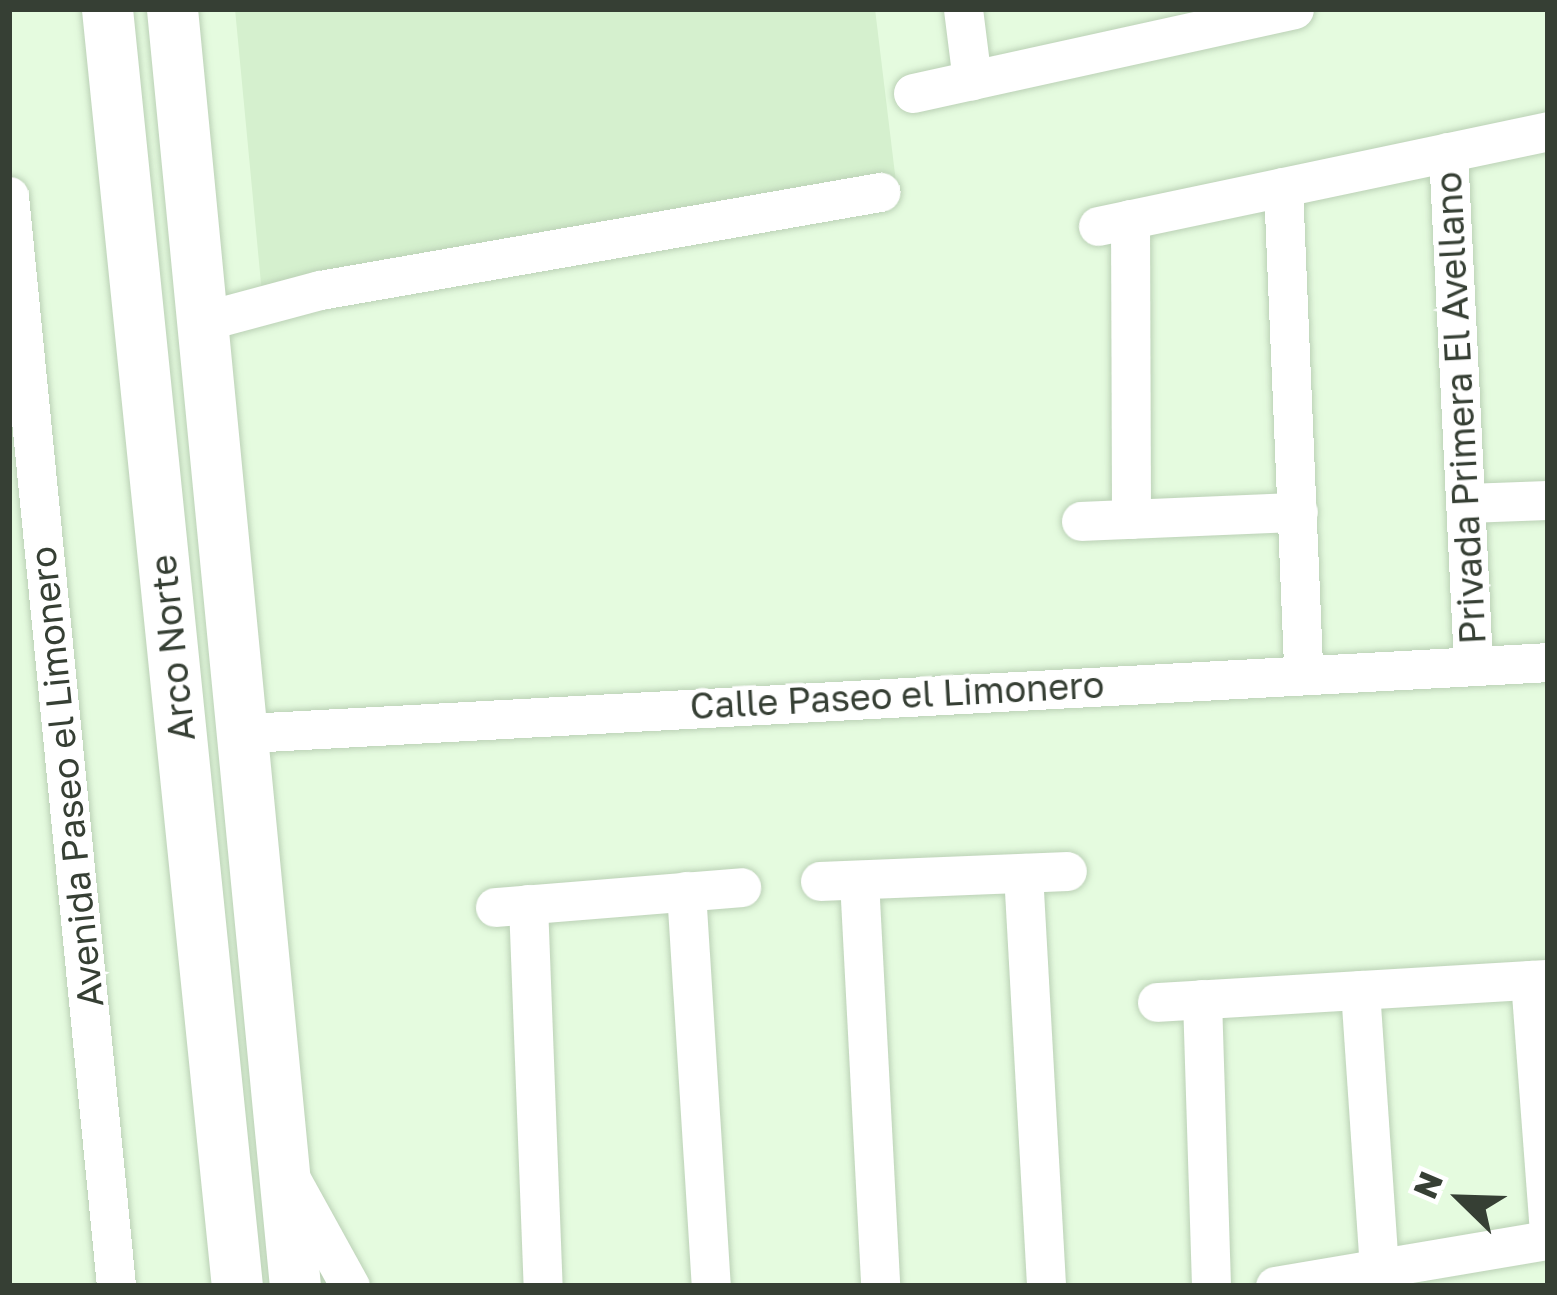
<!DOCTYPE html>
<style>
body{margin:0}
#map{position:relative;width:1557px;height:1295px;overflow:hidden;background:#e5fbdf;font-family:"Golos Text",sans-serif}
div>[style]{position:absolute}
.built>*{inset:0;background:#d5f0ce}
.roads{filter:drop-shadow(0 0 3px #bbd1b6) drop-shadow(0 0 3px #bbd1b6)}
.minor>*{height:39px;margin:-19.5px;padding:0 19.5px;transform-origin:19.5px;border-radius:19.5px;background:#fff}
.major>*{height:51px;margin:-25.5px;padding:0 25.5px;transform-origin:25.5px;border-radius:25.5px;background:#fff}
span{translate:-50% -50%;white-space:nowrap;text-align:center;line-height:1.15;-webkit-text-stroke:9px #fff;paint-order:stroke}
.street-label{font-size:36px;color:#363f34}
.frame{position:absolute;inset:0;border:12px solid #363f34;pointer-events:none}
.north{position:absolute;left:1401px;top:1139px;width:120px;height:120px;-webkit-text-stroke:9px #fff;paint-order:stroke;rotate:293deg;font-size:33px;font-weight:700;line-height:48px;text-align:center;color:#363f34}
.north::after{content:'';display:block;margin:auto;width:42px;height:54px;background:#363f34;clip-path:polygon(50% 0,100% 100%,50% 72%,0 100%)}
</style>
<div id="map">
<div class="built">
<div style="clip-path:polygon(235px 9px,875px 9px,898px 199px,264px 315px)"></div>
</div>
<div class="roads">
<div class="minor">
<div style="left:963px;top:9px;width:72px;rotate:82.8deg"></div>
<div style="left:913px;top:93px;width:390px;rotate:-12.4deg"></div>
<div style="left:1448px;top:152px;width:513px;rotate:87.2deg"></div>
<div style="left:1283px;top:187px;width:484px;rotate:87.6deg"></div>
<div style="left:9px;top:196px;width:1095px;rotate:84.39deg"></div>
<div style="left:1130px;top:219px;width:300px;rotate:89.8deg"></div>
<div style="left:1098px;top:226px;width:460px;rotate:-11.9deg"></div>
<div style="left:204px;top:321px;width:120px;rotate:-15deg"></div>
<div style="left:320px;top:290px;width:569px;rotate:-9.93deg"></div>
<div style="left:1466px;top:503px;width:82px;rotate:-2.1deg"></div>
<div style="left:1081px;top:521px;width:217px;rotate:-2.4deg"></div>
<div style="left:247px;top:733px;width:1303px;rotate:-3.12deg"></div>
<div style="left:1023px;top:873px;width:414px;rotate:86.8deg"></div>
<div style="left:859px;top:880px;width:407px;rotate:87deg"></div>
<div style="left:820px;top:881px;width:247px;rotate:-2.3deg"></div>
<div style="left:686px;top:891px;width:396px;rotate:86.4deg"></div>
<div style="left:528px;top:904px;width:382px;rotate:87.8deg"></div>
<div style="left:495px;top:907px;width:247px;rotate:-4.6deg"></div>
<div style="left:1530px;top:980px;width:243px;rotate:85.7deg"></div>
<div style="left:1360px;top:990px;width:282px;rotate:86.1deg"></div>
<div style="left:1202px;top:999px;width:287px;rotate:88.2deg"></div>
<div style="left:1157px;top:1002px;width:392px;rotate:-3.4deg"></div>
<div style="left:292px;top:1181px;width:120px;rotate:61.1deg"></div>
<div style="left:1275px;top:1286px;width:277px;rotate:-9.6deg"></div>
</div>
<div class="major">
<div style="left:107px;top:9px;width:1284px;rotate:84.19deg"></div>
<div style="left:172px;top:9px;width:1283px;rotate:84.5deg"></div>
</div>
</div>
<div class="street-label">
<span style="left:1460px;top:408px;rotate:-93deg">Privada Primera El Avellano</span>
<span style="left:172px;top:648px;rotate:-96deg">Arco Norte</span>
<span style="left:897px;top:695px;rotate:-3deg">Calle Paseo el Limonero</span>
<span style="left:66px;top:777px;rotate:-96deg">Avenida Paseo el Limonero</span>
</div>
<div class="frame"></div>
<div class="north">N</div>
</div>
